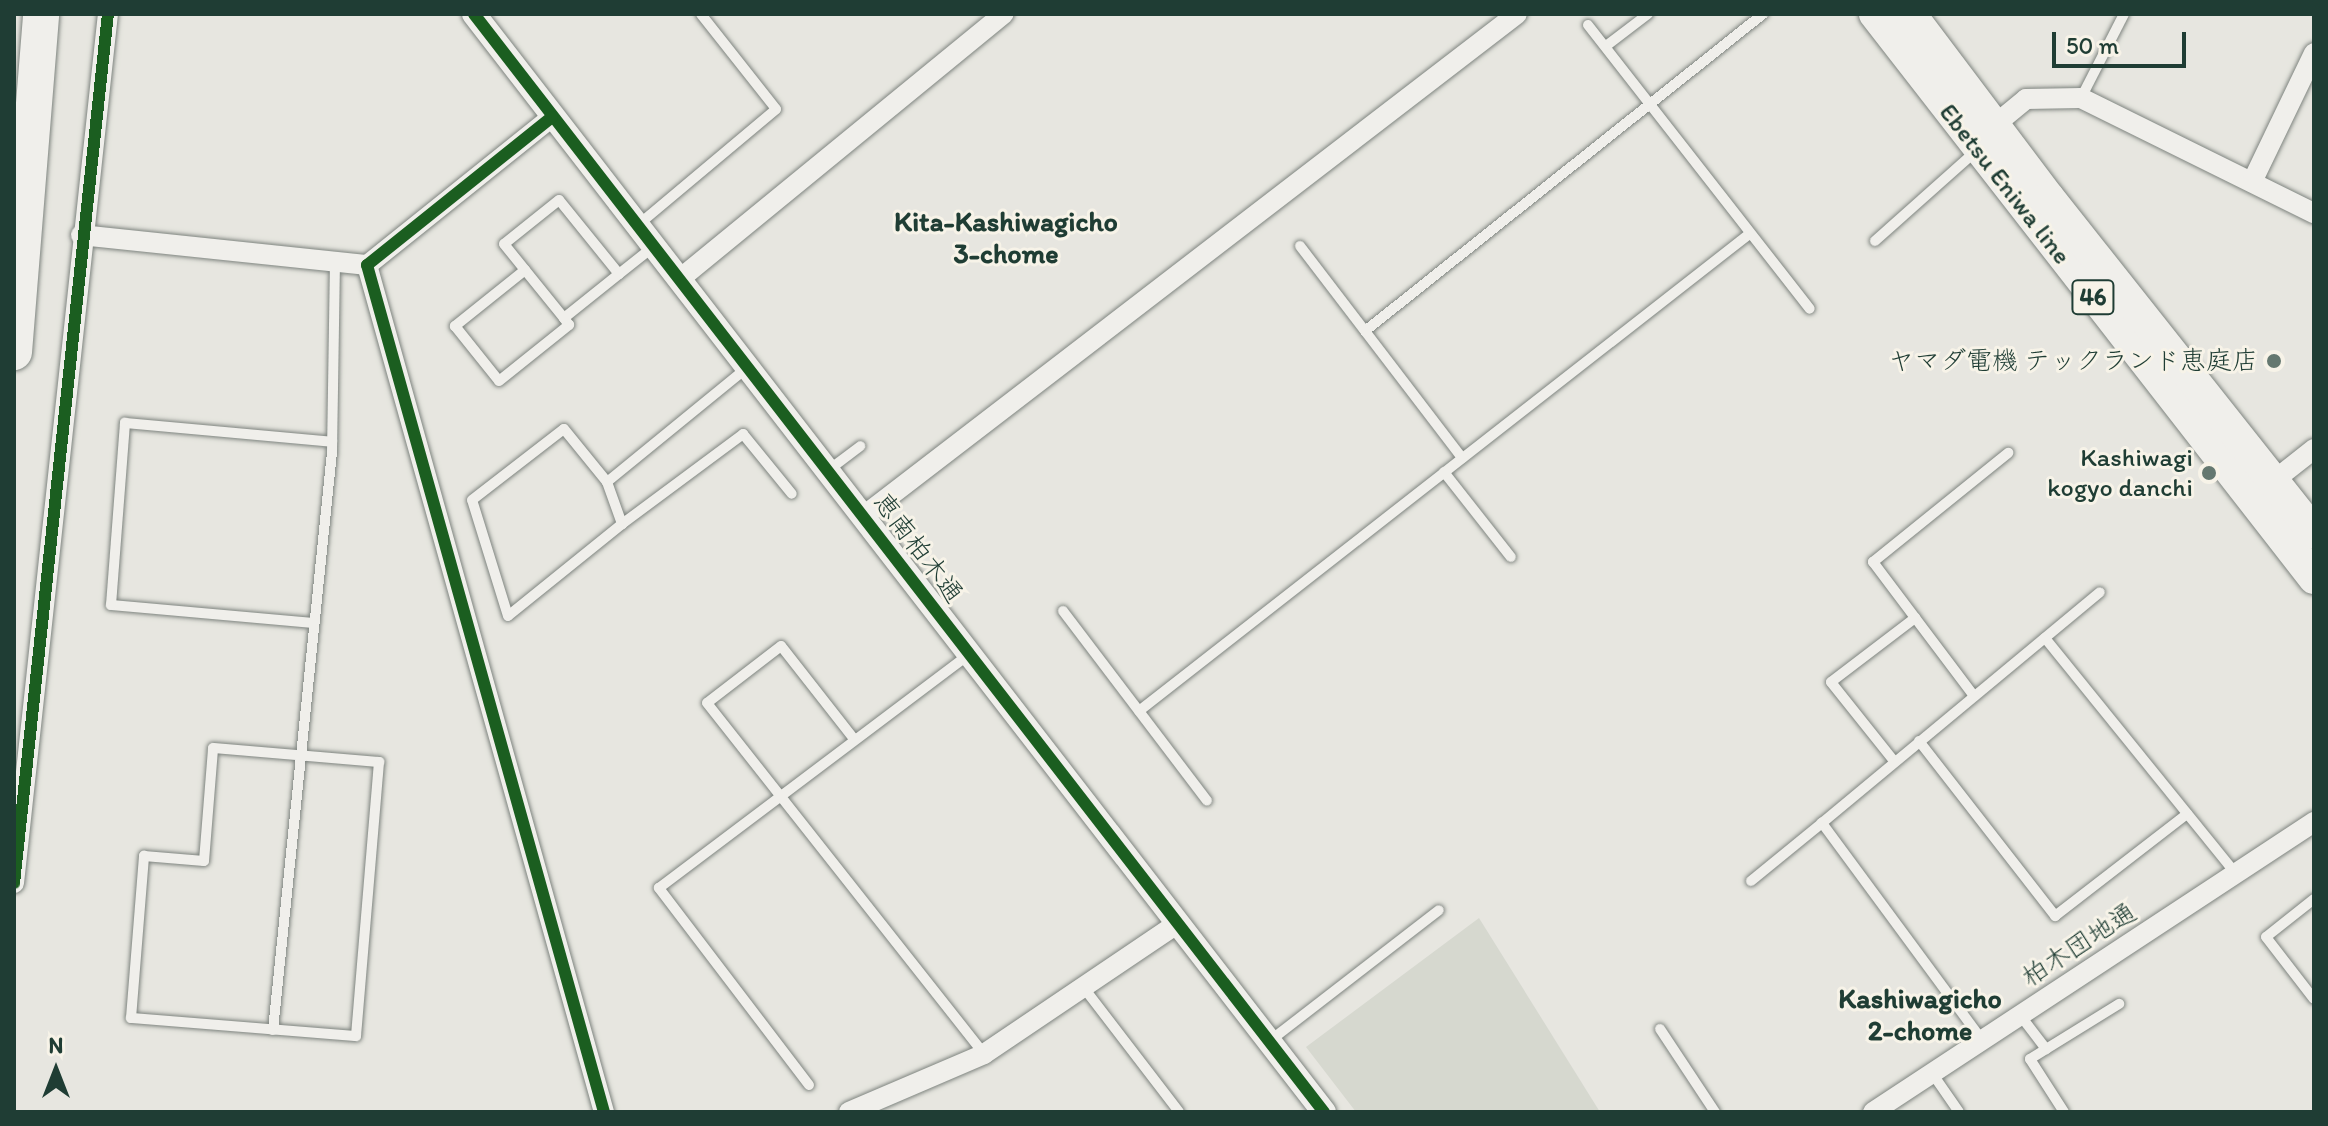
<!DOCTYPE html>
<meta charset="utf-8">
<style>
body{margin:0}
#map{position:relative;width:2328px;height:1126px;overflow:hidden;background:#e7e6e0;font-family:Itim,"Klee One",sans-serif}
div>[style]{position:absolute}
.green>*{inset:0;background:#d6d8cf}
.roads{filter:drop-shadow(0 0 2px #7e847f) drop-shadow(0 0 2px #7e847f)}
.service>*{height:10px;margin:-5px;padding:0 5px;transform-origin:5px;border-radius:5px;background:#f0efeb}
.minor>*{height:20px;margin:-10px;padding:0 10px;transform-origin:10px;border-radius:10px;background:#f0efeb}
.tertiary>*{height:24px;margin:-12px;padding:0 12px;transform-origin:12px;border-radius:12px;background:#f0efeb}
.primary>*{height:32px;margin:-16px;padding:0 16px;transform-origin:16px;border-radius:16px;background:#f0efeb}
.motorway>*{height:36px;margin:-18px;padding:0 18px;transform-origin:18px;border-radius:18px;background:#f0efeb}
.cycleway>*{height:12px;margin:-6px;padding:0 6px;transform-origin:6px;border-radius:6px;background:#1b5e20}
.dots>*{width:22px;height:22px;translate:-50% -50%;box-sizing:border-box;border:4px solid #f7f3e8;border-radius:50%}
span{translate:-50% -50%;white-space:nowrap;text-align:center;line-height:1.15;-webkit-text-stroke:6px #f7f3e8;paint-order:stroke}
.shield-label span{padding:2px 6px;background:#f7f3e8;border:2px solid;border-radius:6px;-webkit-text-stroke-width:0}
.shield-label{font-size:24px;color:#1f3d34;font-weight:700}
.street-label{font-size:26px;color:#1f3d34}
.poi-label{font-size:26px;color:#1f3d34}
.right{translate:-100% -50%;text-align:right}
.neighbourhood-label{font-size:28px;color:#1f3d34;font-weight:700}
.frame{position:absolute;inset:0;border:16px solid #1f3d34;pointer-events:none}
.north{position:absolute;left:16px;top:1030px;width:80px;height:80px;-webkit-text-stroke:6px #f7f3e8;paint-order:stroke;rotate:0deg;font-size:22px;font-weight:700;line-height:32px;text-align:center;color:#1f3d34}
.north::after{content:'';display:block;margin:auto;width:28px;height:36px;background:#1f3d34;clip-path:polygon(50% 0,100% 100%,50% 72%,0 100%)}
.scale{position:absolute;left:2052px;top:32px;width:134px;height:36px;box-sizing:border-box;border:4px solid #1f3d34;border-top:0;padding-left:10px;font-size:24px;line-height:28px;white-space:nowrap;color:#1f3d34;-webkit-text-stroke:6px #f7f3e8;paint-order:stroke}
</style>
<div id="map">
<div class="green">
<div style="clip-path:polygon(1479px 918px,1600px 1112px,1356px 1112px,1306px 1047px)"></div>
</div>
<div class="roads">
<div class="service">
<div style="left:1588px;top:25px;width:360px;rotate:52deg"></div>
<div style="left:1606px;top:46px;width:53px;rotate:-37.3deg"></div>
<div style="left:2081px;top:98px;width:94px;rotate:-62.9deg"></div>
<div style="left:638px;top:225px;width:180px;rotate:-40deg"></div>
<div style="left:776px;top:109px;width:121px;rotate:-128.3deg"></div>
<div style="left:1875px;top:241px;width:134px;rotate:-41.7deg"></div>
<div style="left:1300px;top:246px;width:267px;rotate:52.6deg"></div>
<div style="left:525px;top:270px;width:90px;rotate:141.3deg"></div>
<div style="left:455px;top:326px;width:70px;rotate:51.3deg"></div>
<div style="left:499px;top:381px;width:90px;rotate:-38.7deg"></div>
<div style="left:569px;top:325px;width:9px;rotate:-126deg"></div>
<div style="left:619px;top:274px;width:95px;rotate:-129deg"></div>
<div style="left:559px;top:200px;width:70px;rotate:141.3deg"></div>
<div style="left:504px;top:244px;width:95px;rotate:51deg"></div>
<div style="left:564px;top:318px;width:70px;rotate:-38.7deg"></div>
<div style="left:619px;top:274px;width:43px;rotate:-38.5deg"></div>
<div style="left:1365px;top:331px;width:509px;rotate:-38.54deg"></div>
<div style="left:830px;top:469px;width:38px;rotate:-37deg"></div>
<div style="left:1444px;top:472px;width:108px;rotate:51.8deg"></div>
<div style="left:607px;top:482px;width:45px;rotate:70.3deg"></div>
<div style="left:622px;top:524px;width:146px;rotate:141.1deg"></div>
<div style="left:508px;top:616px;width:121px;rotate:-107.2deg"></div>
<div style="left:472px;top:500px;width:116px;rotate:-37.7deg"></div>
<div style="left:564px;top:429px;width:68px;rotate:50.9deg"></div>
<div style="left:607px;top:482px;width:182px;rotate:-39.2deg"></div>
<div style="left:622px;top:524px;width:151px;rotate:-36.6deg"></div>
<div style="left:743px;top:434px;width:77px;rotate:50.8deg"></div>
<div style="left:1063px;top:611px;width:238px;rotate:52.8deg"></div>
<div style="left:314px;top:623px;width:204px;rotate:-174.9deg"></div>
<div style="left:111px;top:605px;width:183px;rotate:-85.6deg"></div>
<div style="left:125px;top:423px;width:208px;rotate:5.2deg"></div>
<div style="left:2045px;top:638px;width:304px;rotate:51deg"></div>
<div style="left:1974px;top:696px;width:168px;rotate:-127deg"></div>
<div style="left:1873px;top:562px;width:174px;rotate:-38.9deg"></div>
<div style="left:1139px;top:711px;width:773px;rotate:-38.01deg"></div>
<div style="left:854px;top:739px;width:118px;rotate:-128.1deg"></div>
<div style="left:781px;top:646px;width:93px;rotate:142.4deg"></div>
<div style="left:707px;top:703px;width:447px;rotate:51.7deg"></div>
<div style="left:1919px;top:741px;width:222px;rotate:52.1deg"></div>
<div style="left:2055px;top:916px;width:167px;rotate:-37.7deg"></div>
<div style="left:213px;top:748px;width:167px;rotate:4.8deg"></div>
<div style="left:379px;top:762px;width:275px;rotate:94.8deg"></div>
<div style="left:356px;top:1036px;width:226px;rotate:-175.4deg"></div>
<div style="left:131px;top:1018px;width:163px;rotate:-85.4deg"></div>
<div style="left:144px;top:856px;width:60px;rotate:4.8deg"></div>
<div style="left:204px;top:861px;width:113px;rotate:-85.4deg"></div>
<div style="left:1894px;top:761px;width:101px;rotate:-128.6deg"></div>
<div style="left:1831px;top:682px;width:106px;rotate:-37.3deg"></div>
<div style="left:1751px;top:881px;width:92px;rotate:-39.2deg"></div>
<div style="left:2314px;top:899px;width:61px;rotate:141.6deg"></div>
<div style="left:2266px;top:937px;width:78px;rotate:52.3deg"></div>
<div style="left:1084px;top:988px;width:156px;rotate:52.5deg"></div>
<div style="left:2020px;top:1015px;width:43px;rotate:52.6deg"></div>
<div style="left:1660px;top:1029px;width:100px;rotate:56.5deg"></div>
<div style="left:273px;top:1030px;width:581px;rotate:-84.17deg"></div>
<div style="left:332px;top:452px;width:190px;rotate:-89.1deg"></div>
<div style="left:1271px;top:1040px;width:212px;rotate:-37.7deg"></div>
<div style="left:1982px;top:1040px;width:270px;rotate:-126.4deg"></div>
<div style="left:1822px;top:823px;width:361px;rotate:-39.7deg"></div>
<div style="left:1932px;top:1073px;width:47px;rotate:55.3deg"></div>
<div style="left:809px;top:1085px;width:248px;rotate:-127.3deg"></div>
<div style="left:659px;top:888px;width:388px;rotate:-37deg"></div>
<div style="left:2064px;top:1112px;width:63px;rotate:-122.7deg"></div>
<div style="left:2030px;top:1059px;width:105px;rotate:-31.7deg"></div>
</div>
<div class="minor">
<div style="left:552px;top:117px;width:237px;rotate:141.3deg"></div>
<div style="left:367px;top:265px;width:880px;rotate:74.37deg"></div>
<div style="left:1986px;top:132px;width:52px;rotate:-39.5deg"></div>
<div style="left:2026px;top:99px;width:55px;rotate:-1deg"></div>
<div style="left:2081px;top:98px;width:260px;rotate:26.3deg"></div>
<div style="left:2252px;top:182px;width:143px;rotate:-64.3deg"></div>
<div style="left:81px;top:235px;width:288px;rotate:6deg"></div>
<div style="left:681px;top:278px;width:417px;rotate:-39.3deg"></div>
<div style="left:2267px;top:486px;width:60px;rotate:-38.2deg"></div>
<div style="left:865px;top:515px;width:822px;rotate:-37.54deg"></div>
<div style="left:14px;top:883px;width:874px;rotate:-83.83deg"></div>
<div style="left:849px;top:1112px;width:147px;rotate:-23.2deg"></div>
<div style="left:984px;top:1054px;width:234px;rotate:-34deg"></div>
<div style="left:1873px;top:1112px;width:528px;rotate:-33.33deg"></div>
</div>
<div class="tertiary">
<div style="left:474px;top:14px;width:1389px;rotate:52.26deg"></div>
</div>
<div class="primary">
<div style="left:1875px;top:14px;width:715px;rotate:52.1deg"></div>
<div style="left:1910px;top:14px;width:229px;rotate:53deg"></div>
<div style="left:2048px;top:197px;width:429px;rotate:51.6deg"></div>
</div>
<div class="motorway">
<div style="left:14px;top:352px;width:339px;rotate:-85.4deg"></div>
</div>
</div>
<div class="cycleway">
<div style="left:474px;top:14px;width:1389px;rotate:52.26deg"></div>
<div style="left:552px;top:117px;width:237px;rotate:141.3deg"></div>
<div style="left:367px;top:265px;width:880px;rotate:74.37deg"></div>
<div style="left:14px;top:883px;width:874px;rotate:-83.83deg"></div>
</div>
<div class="dots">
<div style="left:2274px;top:361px;background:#657870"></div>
<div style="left:2209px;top:473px;background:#657870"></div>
</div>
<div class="shield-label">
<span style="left:2093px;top:297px">46</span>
</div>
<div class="street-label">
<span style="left:2005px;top:184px;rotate:52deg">Ebetsu Eniwa line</span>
<span style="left:918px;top:548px;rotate:53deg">恵南柏木通</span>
<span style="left:2079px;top:945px;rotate:-33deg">柏木団地通</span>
</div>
<div class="poi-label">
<span class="right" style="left:2258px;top:361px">ヤマダ電機 テックランド恵庭店</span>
<span class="right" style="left:2193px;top:473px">Kashiwagi<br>kogyo danchi</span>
</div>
<div class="neighbourhood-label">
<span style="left:1006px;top:237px">Kita-Kashiwagicho<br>3-chome</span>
<span style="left:1920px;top:1014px">Kashiwagicho<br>2-chome</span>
</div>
<div class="frame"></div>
<div class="north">N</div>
<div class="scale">50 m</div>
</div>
